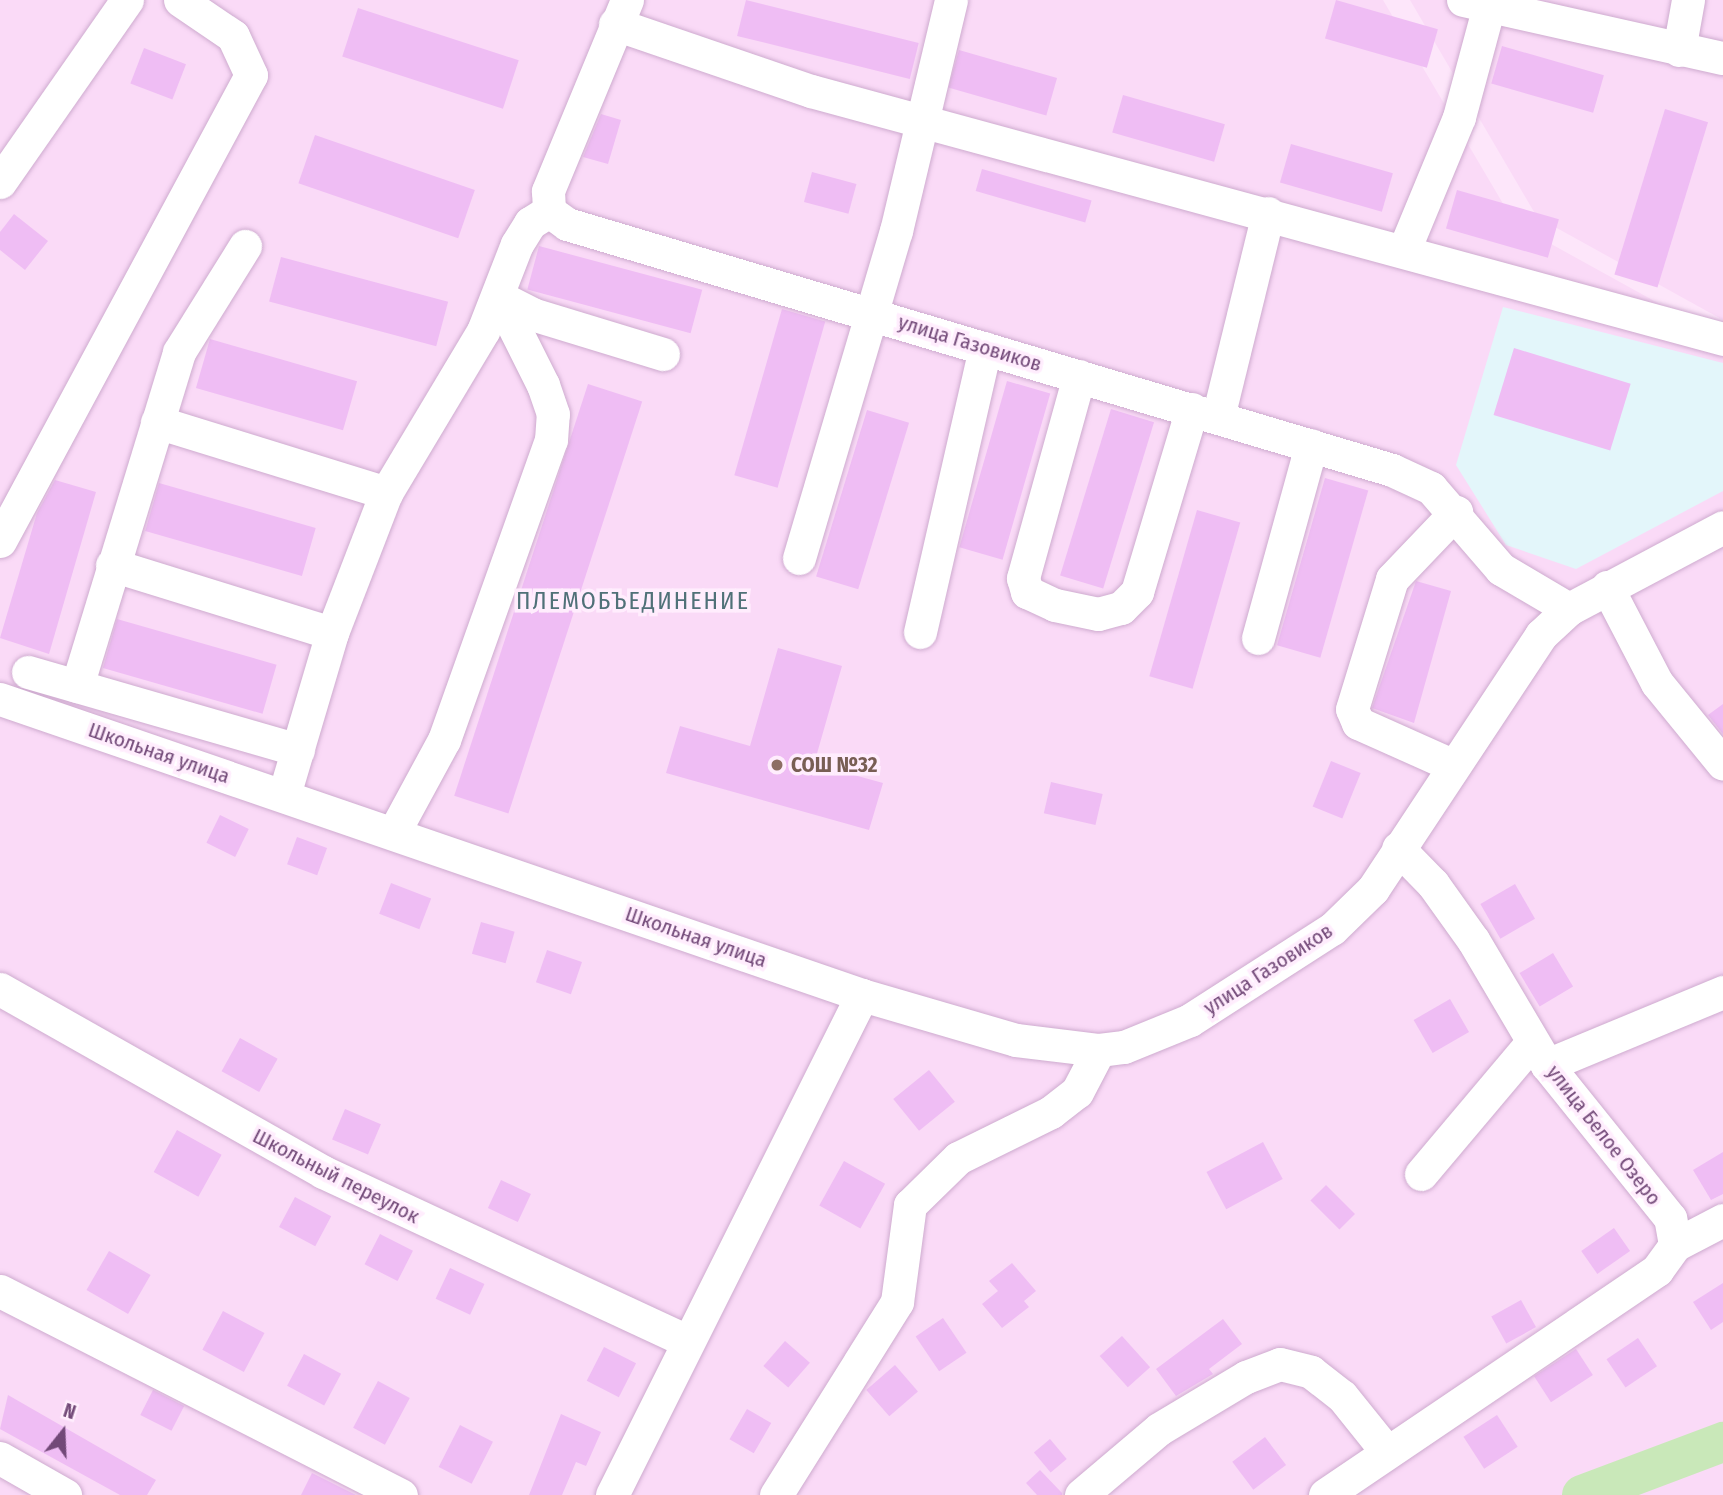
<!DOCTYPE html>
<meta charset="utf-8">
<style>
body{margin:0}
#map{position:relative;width:1723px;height:1495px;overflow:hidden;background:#fde6fa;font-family:"Fira Sans Condensed",sans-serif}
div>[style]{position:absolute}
.residential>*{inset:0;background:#fadaf7}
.education>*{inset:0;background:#e3f6fa}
.river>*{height:40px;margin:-20px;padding:0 20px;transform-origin:20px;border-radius:20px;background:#c9e8b9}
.building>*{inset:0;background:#efbdf4;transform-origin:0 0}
.roads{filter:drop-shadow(0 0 2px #ceabcf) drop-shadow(0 0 2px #ceabcf)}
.minor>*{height:33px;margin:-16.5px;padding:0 16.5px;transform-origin:16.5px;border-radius:16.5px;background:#fff}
.dots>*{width:19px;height:19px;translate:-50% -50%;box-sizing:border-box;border:4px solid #ffedfd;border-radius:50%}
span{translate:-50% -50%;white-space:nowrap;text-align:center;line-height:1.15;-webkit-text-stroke:7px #ffedfd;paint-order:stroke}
.street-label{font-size:21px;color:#724978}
.education-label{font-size:21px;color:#785e54;font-weight:700}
.left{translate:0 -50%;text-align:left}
.quarter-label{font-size:24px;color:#507178;letter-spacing:2px}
.north{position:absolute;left:28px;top:1397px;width:70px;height:70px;-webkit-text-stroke:5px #ffedfd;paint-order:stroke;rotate:18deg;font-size:19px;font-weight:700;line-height:28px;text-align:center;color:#724978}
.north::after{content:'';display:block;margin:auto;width:24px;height:32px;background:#724978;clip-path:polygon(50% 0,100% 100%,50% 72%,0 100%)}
</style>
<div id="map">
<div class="residential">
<div style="clip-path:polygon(0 0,1383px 0,1515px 224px,1723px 339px,1723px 1495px,0 1495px)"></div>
<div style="clip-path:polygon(1410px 0,1723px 0,1723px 320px,1537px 217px)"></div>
</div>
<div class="education">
<div style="clip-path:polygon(1503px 307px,1723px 363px,1723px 491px,1576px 569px,1506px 545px,1456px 465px)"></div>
</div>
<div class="river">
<div style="left:1582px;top:1495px;width:151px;rotate:-20.6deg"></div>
</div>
<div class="building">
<div style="left:746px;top:0;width:178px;height:37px;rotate:14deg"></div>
<div style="left:1336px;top:0;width:106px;height:40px;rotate:16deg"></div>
<div style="left:358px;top:8px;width:169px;height:51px;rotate:18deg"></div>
<div style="left:1502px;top:46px;width:106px;height:39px;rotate:16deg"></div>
<div style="left:144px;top:48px;width:45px;height:38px;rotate:21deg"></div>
<div style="left:959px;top:50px;width:102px;height:39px;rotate:16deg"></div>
<div style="left:1123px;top:95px;width:106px;height:39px;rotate:16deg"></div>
<div style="left:1665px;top:109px;width:45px;height:173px;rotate:17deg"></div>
<div style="clip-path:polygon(601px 114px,621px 120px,608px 164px,583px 157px)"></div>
<div style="left:315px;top:135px;width:169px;height:51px;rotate:19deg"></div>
<div style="left:1291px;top:144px;width:106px;height:40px;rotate:16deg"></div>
<div style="left:982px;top:169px;width:114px;height:23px;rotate:16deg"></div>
<div style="left:812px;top:172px;width:46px;height:31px;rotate:15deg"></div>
<div style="left:1457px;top:190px;width:106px;height:40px;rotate:16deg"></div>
<div style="clip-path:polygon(14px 214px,48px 241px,25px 270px,0 250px,0 232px)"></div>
<div style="left:539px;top:246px;width:169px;height:45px;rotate:15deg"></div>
<div style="left:281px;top:257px;width:173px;height:46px;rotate:15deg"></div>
<div style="left:782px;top:309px;width:45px;height:173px;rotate:16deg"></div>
<div style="left:210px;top:339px;width:153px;height:51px;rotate:16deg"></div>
<div style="left:1514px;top:348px;width:122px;height:70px;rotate:17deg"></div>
<div style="left:1007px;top:381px;width:45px;height:173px;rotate:16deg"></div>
<div style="left:588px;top:384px;width:57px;height:433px;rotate:18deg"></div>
<div style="left:1111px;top:409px;width:45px;height:174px;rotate:17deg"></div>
<div style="left:867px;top:410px;width:44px;height:174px;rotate:17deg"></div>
<div style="left:1325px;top:478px;width:45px;height:174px;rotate:16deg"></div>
<div style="clip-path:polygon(55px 480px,96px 492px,49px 654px,0 638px,37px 513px)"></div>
<div style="left:159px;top:483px;width:163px;height:50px;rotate:16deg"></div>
<div style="left:1197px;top:510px;width:45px;height:173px;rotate:16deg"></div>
<div style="clip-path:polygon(1416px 581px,1451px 591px,1414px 723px,1372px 708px)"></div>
<div style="left:117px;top:619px;width:166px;height:51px;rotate:16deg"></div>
<div style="clip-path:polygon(778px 648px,842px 666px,814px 764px,883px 783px,869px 830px,666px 773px,680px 726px,750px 746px)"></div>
<div style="clip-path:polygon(1723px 704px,1723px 734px,1708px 715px)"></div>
<div style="left:1331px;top:761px;width:32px;height:49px;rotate:22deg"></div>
<div style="left:1051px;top:782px;width:53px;height:32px;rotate:13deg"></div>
<div style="left:220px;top:815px;width:32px;height:31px;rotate:26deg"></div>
<div style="left:297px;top:837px;width:32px;height:29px;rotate:20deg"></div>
<div style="left:391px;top:883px;width:43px;height:33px;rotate:21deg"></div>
<div style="left:1515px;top:884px;width:40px;height:40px;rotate:60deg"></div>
<div style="left:481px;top:922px;width:35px;height:33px;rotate:16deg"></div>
<div style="left:547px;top:950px;width:37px;height:34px;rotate:19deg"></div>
<div style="left:1553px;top:953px;width:39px;height:39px;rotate:59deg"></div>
<div style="left:1450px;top:999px;width:38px;height:42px;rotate:60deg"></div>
<div style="left:240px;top:1038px;width:43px;height:38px;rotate:29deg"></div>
<div style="left:929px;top:1070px;width:41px;height:46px;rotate:51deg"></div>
<div style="left:345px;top:1109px;width:39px;height:33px;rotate:23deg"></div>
<div style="left:177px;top:1130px;width:51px;height:48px;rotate:29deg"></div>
<div style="left:1263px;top:1142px;width:42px;height:64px;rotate:62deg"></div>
<div style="clip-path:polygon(1723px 1152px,1723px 1194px,1711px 1200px,1693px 1170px)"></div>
<div style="left:844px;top:1161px;width:47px;height:51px;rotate:29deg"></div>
<div style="left:501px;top:1180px;width:33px;height:31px;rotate:25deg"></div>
<div style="left:1326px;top:1185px;width:41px;height:22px;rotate:45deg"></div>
<div style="left:295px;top:1197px;width:41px;height:34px;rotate:28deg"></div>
<div style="left:1614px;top:1228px;width:28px;height:40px;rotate:55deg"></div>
<div style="left:380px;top:1234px;width:37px;height:34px;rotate:27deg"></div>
<div style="left:109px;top:1251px;width:48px;height:45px;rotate:30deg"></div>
<div style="clip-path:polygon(1012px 1263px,1036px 1291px,1024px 1301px,1029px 1307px,1002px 1328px,982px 1304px,998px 1291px,989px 1281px)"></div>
<div style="left:450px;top:1268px;width:38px;height:34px;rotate:25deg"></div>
<div style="clip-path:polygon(1723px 1283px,1723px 1322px,1711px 1330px,1693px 1302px)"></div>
<div style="left:1521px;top:1300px;width:31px;height:34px;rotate:61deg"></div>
<div style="left:223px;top:1311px;width:47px;height:44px;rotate:28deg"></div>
<div style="left:943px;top:1318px;width:42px;height:33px;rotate:56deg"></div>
<div style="clip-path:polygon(1223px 1319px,1242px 1344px,1209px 1369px,1213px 1374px,1176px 1396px,1156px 1369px)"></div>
<div style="left:1122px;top:1336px;width:42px;height:30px;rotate:48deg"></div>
<div style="left:1638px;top:1338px;width:34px;height:38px;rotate:56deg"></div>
<div style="left:785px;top:1341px;width:33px;height:33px;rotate:41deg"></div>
<div style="left:604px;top:1347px;width:36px;height:38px;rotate:27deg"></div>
<div style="left:1576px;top:1349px;width:31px;height:50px;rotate:57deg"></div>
<div style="left:304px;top:1354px;width:42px;height:36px;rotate:28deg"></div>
<div style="left:895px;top:1365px;width:35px;height:38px;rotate:49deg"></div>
<div style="left:378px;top:1381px;width:36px;height:53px;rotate:28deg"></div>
<div style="left:153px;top:1390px;width:35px;height:28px;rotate:27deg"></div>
<div style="clip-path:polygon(8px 1395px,156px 1480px,147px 1495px,120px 1495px,0 1429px)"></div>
<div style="left:747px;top:1409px;width:28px;height:35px;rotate:30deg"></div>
<div style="clip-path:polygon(561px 1414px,601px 1432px,586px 1466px,576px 1462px,562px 1495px,529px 1495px)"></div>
<div style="left:1497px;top:1415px;width:38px;height:40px;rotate:57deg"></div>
<div style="left:460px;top:1425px;width:37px;height:47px;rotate:27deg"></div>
<div style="left:1265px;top:1437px;width:35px;height:41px;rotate:53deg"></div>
<div style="left:1050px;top:1439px;width:26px;height:21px;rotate:50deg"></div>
<div style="clip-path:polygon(1040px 1470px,1062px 1493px,1062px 1495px,1037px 1495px,1026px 1483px)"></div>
<div style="clip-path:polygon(312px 1473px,356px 1495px,301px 1495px)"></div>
</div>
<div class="roads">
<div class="minor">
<div style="left:627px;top:0;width:207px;rotate:112.5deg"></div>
<div style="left:548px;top:191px;width:20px;rotate:87deg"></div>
<div style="left:549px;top:211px;width:22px;rotate:36deg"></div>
<div style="left:567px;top:224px;width:861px;rotate:16.6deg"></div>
<div style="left:1392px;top:470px;width:43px;rotate:24.8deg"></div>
<div style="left:1431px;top:488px;width:107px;rotate:49.2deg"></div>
<div style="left:1501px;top:569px;width:79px;rotate:30.5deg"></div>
<div style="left:1463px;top:0;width:266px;rotate:12.6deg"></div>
<div style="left:615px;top:24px;width:207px;rotate:18.9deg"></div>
<div style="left:811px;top:91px;width:945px;rotate:15.21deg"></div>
<div style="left:1679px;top:50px;width:51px;rotate:-79.8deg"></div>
<div style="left:0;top:182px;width:222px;rotate:-55.1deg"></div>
<div style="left:1404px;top:250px;width:144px;rotate:-67.5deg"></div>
<div style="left:1459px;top:117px;width:115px;rotate:-74.9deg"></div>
<div style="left:1079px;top:376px;width:210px;rotate:105.5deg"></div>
<div style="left:1023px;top:578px;width:15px;rotate:74deg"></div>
<div style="left:1027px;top:592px;width:31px;rotate:25deg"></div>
<div style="left:1055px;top:605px;width:44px;rotate:11.8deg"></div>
<div style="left:1098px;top:614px;width:24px;rotate:-15deg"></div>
<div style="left:1121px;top:608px;width:23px;rotate:-45deg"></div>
<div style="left:1137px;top:592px;width:191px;rotate:-73.3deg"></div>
<div style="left:1218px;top:417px;width:210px;rotate:-76.2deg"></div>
<div style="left:157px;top:422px;width:240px;rotate:17.2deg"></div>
<div style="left:0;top:541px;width:529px;rotate:-61.69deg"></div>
<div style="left:251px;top:75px;width:43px;rotate:-114.8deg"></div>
<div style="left:233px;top:36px;width:64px;rotate:-145.8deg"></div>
<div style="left:799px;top:558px;width:341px;rotate:-73.5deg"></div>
<div style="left:896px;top:231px;width:237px;rotate:-76.6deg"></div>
<div style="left:112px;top:565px;width:230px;rotate:17.2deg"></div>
<div style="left:1607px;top:587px;width:108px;rotate:62.5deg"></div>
<div style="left:1657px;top:683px;width:104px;rotate:50.8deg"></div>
<div style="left:920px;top:632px;width:291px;rotate:-77.1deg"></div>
<div style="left:1258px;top:638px;width:200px;rotate:-74.6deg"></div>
<div style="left:28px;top:672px;width:281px;rotate:16.1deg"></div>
<div style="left:77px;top:686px;width:349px;rotate:-73deg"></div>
<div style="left:179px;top:352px;width:125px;rotate:-58.1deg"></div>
<div style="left:0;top:699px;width:911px;rotate:18.95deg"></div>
<div style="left:862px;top:995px;width:160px;rotate:16.3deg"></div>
<div style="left:1016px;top:1040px;width:84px;rotate:6.9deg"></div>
<div style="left:1099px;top:1050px;width:25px;rotate:-7deg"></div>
<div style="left:1124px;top:1047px;width:71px;rotate:-22.2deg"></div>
<div style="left:1190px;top:1020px;width:169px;rotate:-32.7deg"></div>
<div style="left:1332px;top:929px;width:57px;rotate:-44.3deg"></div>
<div style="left:1373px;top:889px;width:305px;rotate:-56.5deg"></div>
<div style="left:1541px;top:635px;width:38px;rotate:-43deg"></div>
<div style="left:1569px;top:609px;width:174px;rotate:-28deg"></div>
<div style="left:1452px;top:765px;width:103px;rotate:-155.9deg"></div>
<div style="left:1358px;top:723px;width:15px;rotate:-113deg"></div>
<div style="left:1352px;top:709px;width:136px;rotate:-72.9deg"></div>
<div style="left:1392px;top:579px;width:93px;rotate:-46.3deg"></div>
<div style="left:284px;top:795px;width:169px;rotate:-73.5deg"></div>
<div style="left:332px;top:633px;width:150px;rotate:-68.9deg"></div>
<div style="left:386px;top:493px;width:189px;rotate:-59.1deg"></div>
<div style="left:483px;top:331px;width:93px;rotate:-68.7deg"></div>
<div style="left:517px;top:244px;width:25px;rotate:-58deg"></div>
<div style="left:530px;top:223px;width:22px;rotate:-32deg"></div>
<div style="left:394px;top:832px;width:105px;rotate:-61.5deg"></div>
<div style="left:444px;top:740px;width:319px;rotate:-70.4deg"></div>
<div style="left:551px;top:440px;width:26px;rotate:-86deg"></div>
<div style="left:553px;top:414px;width:31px;rotate:-109deg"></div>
<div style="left:543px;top:385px;width:98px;rotate:-116.6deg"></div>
<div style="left:499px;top:297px;width:37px;rotate:27deg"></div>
<div style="left:532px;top:314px;width:137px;rotate:17deg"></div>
<div style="left:0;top:989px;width:371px;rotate:29.5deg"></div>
<div style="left:323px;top:1172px;width:399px;rotate:24.9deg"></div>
<div style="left:1547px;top:1065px;width:191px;rotate:-22.5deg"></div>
<div style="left:1421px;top:1174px;width:172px;rotate:-49.9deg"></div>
<div style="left:1675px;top:1245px;width:54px;rotate:-27.5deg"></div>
<div style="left:0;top:1291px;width:450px;rotate:27deg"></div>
<div style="left:0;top:1458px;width:75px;rotate:29.6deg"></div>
<div style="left:612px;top:1495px;width:559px;rotate:-63.43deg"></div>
<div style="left:776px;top:1495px;width:228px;rotate:-57.9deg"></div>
<div style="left:897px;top:1302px;width:98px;rotate:-82.4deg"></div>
<div style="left:910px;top:1205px;width:67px;rotate:-44.4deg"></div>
<div style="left:958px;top:1158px;width:104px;rotate:-26.3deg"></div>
<div style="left:1051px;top:1112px;width:33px;rotate:-38deg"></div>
<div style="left:1077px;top:1092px;width:47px;rotate:-62.4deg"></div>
<div style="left:1081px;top:1495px;width:102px;rotate:-40.2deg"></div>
<div style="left:1159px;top:1429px;width:101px;rotate:-30.9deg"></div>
<div style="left:1246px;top:1377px;width:36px;rotate:-21deg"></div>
<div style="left:1280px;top:1364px;width:32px;rotate:14deg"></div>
<div style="left:1311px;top:1372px;width:39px;rotate:38deg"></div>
<div style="left:1342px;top:1396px;width:72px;rotate:51.2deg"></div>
<div style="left:1325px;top:1495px;width:401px;rotate:-34.1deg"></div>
<div style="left:1657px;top:1270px;width:31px;rotate:-54deg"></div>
<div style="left:1675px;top:1245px;width:27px;rotate:-100deg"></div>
<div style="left:1670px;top:1218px;width:196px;rotate:-128.8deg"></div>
<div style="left:1547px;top:1065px;width:145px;rotate:-120.6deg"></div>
<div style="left:1473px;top:940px;width:69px;rotate:-125.5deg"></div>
<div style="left:1433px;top:884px;width:50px;rotate:-134.2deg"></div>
</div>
</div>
<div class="dots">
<div style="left:777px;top:765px;background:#8d6e63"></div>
</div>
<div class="street-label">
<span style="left:970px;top:343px;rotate:17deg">улица Газовиков</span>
<span style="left:159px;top:753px;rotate:19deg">Школьная улица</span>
<span style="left:696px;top:937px;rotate:19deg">Школьная улица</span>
<span style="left:1268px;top:969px;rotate:-33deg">улица Газовиков</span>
<span style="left:1604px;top:1135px;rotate:52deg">улица Белое Озеро</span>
<span style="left:336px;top:1176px;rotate:27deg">Школьный переулок</span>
</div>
<div class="education-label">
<span class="left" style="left:791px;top:765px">СОШ №32</span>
</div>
<div class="quarter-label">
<span style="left:633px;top:602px">ПЛЕМОБЪЕДИНЕНИЕ</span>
</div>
<div class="north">N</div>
</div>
